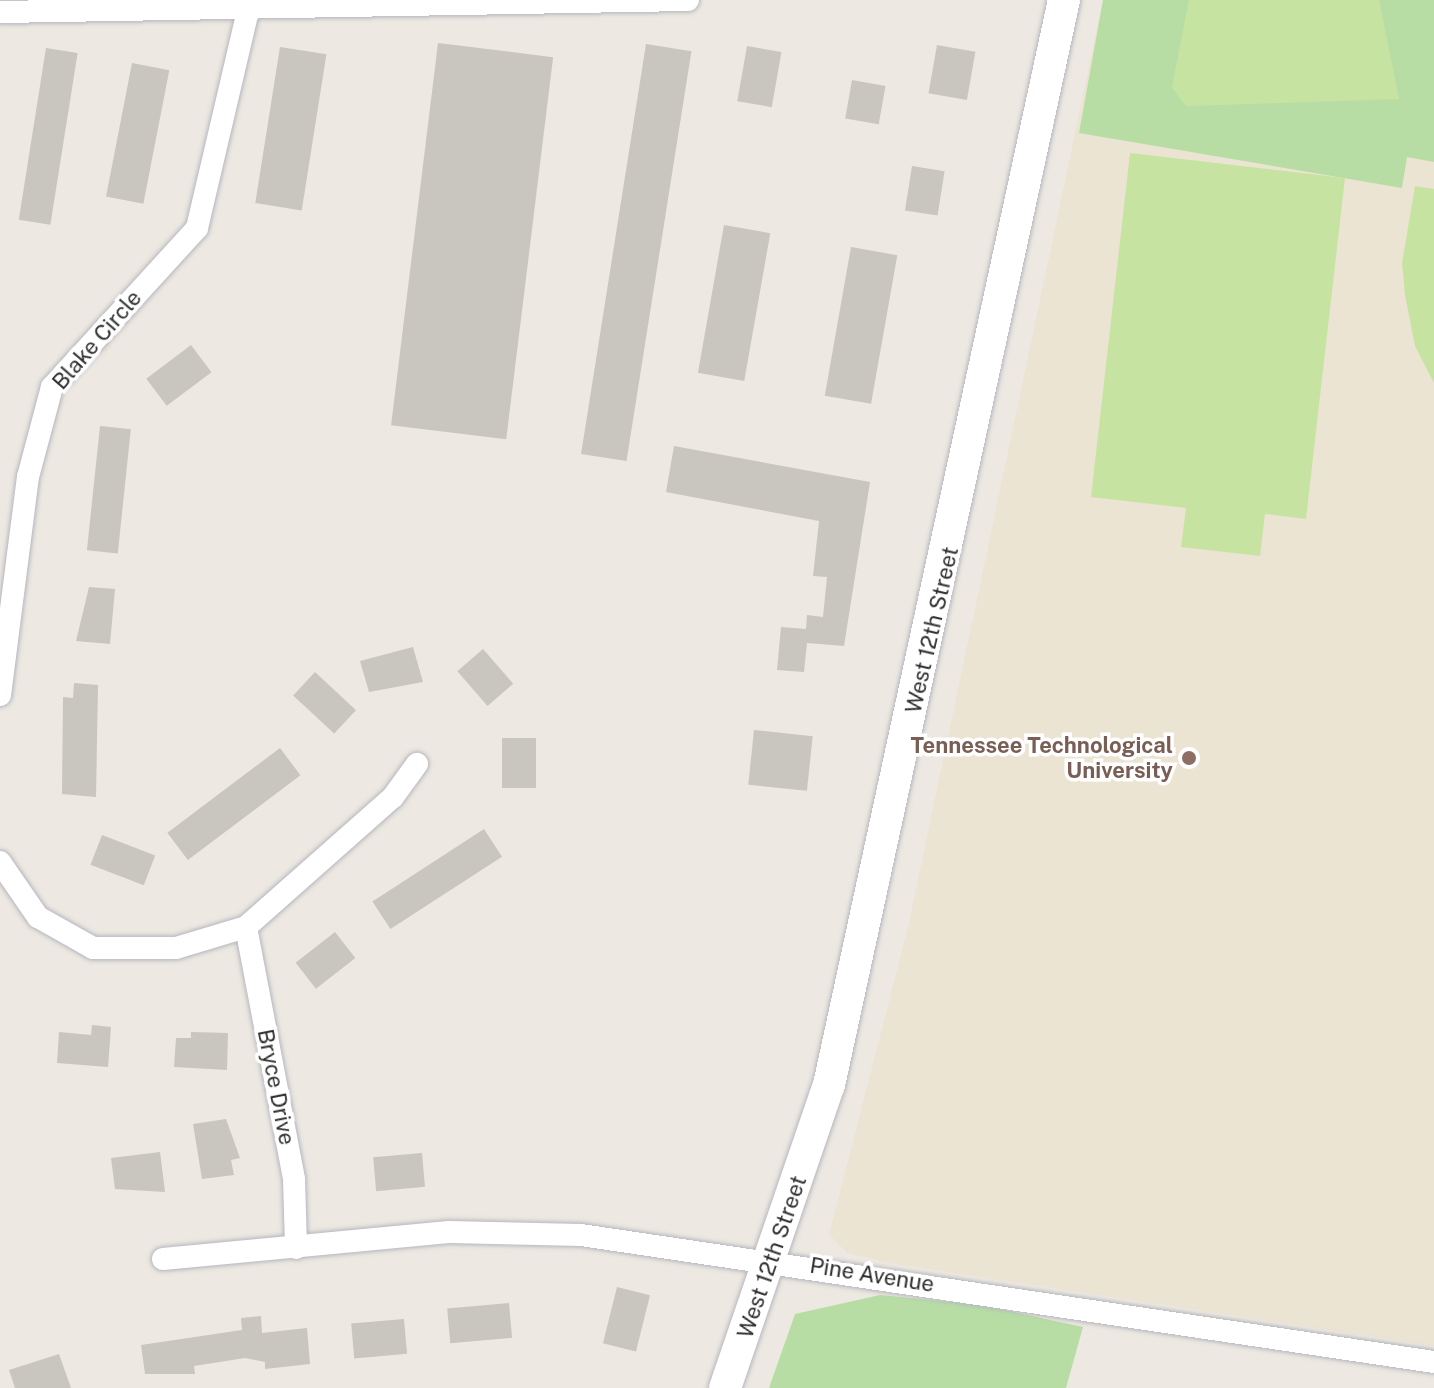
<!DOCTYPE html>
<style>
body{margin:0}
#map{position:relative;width:1434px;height:1388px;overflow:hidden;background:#ede8e1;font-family:"Public Sans",sans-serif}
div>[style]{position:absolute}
.education>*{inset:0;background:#ece4d3}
.green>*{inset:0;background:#b7dda5}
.pitch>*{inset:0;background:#c7e3a2}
.building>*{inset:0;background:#c9c6bf;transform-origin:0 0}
.roads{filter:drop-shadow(0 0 2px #b5b7bf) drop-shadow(0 0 2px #b5b7bf)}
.street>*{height:22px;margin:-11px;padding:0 11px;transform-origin:11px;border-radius:11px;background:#fff}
.secondary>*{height:32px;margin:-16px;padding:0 16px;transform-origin:16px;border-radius:16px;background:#fff}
.dots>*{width:22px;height:22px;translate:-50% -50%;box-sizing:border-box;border:4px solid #fff;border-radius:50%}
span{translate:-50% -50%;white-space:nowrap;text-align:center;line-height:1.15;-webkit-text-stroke:7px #fff;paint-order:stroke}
.street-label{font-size:22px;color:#2d2d2d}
.education-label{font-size:22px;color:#785e54;font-weight:700}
.right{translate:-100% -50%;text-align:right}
</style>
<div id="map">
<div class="education">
<div style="clip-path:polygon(1103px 0,1434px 0,1434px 1346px,889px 1263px,847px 1253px,829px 1235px,908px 927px)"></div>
</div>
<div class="green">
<div style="clip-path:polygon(1103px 0,1434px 0,1434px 162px,1407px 157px,1402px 188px,1079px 133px)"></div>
<div style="clip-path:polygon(880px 1295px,982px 1305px,1083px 1327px,1066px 1388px,769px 1388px,795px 1314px)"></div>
</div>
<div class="pitch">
<div style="clip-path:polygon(1189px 0,1379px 0,1399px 99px,1186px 106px,1172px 87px)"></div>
<div style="clip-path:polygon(1130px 153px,1345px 178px,1306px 519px,1265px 514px,1260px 556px,1181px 547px,1186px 508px,1091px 497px)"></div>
<div style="clip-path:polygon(1415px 186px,1434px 189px,1434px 383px,1415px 346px,1405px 295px,1402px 263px)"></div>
</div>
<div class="building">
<div style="left:438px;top:43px;width:116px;height:385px;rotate:7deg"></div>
<div style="left:646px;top:44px;width:46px;height:415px;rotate:9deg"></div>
<div style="left:937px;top:45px;width:39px;height:49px;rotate:10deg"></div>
<div style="left:747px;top:46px;width:35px;height:56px;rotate:10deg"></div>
<div style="left:280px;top:47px;width:47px;height:158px;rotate:9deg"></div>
<div style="left:46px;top:48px;width:32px;height:174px;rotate:9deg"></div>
<div style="left:132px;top:63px;width:38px;height:136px;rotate:11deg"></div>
<div style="left:852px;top:80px;width:34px;height:39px;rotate:10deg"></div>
<div style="left:912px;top:166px;width:33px;height:45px;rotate:9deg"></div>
<div style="left:724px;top:225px;width:47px;height:150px;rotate:10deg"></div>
<div style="left:851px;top:247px;width:47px;height:151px;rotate:10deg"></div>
<div style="left:191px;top:345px;width:34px;height:56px;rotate:53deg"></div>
<div style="left:100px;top:426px;width:31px;height:125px;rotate:6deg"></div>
<div style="clip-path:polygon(674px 446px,870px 482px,844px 646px,807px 643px,804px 672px,777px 670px,781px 627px,806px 629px,807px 615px,823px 617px,827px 577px,813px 576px,819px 521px,666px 492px)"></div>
<div style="clip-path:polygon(89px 587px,115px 589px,110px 644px,76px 641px)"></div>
<div style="clip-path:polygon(413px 647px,423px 682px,369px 692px,360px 661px)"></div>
<div style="left:483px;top:649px;width:46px;height:34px;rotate:49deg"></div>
<div style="left:315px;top:672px;width:56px;height:32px;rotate:43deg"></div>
<div style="clip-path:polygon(74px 683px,98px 685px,96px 797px,62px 794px,63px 697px,73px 698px)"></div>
<div style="left:754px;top:730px;width:59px;height:55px;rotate:6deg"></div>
<div style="left:502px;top:738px;width:34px;height:50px"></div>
<div style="left:280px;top:748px;width:34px;height:141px;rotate:53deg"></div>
<div style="left:484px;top:829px;width:33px;height:133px;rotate:57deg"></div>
<div style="left:102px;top:835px;width:57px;height:32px;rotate:21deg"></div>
<div style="left:335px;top:932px;width:33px;height:50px;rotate:52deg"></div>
<div style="clip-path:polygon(92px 1025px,111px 1027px,108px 1067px,57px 1063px,59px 1032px,91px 1035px)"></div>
<div style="clip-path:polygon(191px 1032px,228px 1033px,227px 1070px,174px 1067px,176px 1038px,191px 1038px)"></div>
<div style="clip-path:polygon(226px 1119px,240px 1158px,231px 1160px,234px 1175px,202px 1179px,193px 1124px)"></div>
<div style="clip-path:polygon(160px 1152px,165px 1192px,115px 1189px,111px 1158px)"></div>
<div style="left:422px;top:1153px;width:34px;height:49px;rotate:85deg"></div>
<div style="left:617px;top:1287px;width:34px;height:58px;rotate:14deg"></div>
<div style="left:509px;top:1303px;width:35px;height:62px;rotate:85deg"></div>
<div style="clip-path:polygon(261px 1316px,262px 1333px,307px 1328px,310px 1364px,265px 1369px,265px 1362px,245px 1358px,194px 1366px,195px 1374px,145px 1374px,141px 1345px,242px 1330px,241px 1318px)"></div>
<div style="left:404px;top:1319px;width:35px;height:53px;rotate:85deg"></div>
<div style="clip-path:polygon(59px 1354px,71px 1388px,15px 1388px,9px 1370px)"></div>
</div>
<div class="roads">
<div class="street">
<div style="left:0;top:12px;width:688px;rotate:-1deg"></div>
<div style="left:0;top:695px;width:220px;rotate:-82.7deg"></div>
<div style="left:28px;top:477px;width:93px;rotate:-75.1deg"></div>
<div style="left:52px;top:387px;width:215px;rotate:-47.6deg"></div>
<div style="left:197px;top:228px;width:227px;rotate:-76.8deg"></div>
<div style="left:0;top:862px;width:67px;rotate:55.4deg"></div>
<div style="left:38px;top:917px;width:63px;rotate:29.4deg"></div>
<div style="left:93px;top:948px;width:83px"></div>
<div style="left:176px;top:948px;width:73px;rotate:-16.7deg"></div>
<div style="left:246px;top:927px;width:196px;rotate:-41.5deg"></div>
<div style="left:393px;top:797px;width:41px;rotate:-54deg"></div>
<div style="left:246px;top:927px;width:257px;rotate:79.2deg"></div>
<div style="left:294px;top:1179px;width:69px;rotate:88.3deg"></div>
<div style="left:163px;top:1259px;width:287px;rotate:-5.4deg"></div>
<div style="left:449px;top:1232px;width:132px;rotate:1.3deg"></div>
<div style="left:581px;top:1235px;width:862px;rotate:8.47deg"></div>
</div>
<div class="secondary">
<div style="left:725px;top:1388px;width:320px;rotate:-71.1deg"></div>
<div style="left:829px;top:1085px;width:1110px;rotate:-77.78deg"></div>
</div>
</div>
<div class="dots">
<div style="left:1189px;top:758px;background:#8d6e63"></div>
</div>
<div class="street-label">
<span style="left:97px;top:340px;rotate:-49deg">Blake Circle</span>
<span style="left:932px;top:630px;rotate:-77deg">West 12th Street</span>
<span style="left:276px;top:1087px;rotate:79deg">Bryce Drive</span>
<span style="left:772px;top:1257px;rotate:-71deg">West 12th Street</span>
<span style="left:872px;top:1275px;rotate:9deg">Pine Avenue</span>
</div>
<div class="education-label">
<span class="right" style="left:1173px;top:758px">Tennessee Technological<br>University</span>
</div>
</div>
